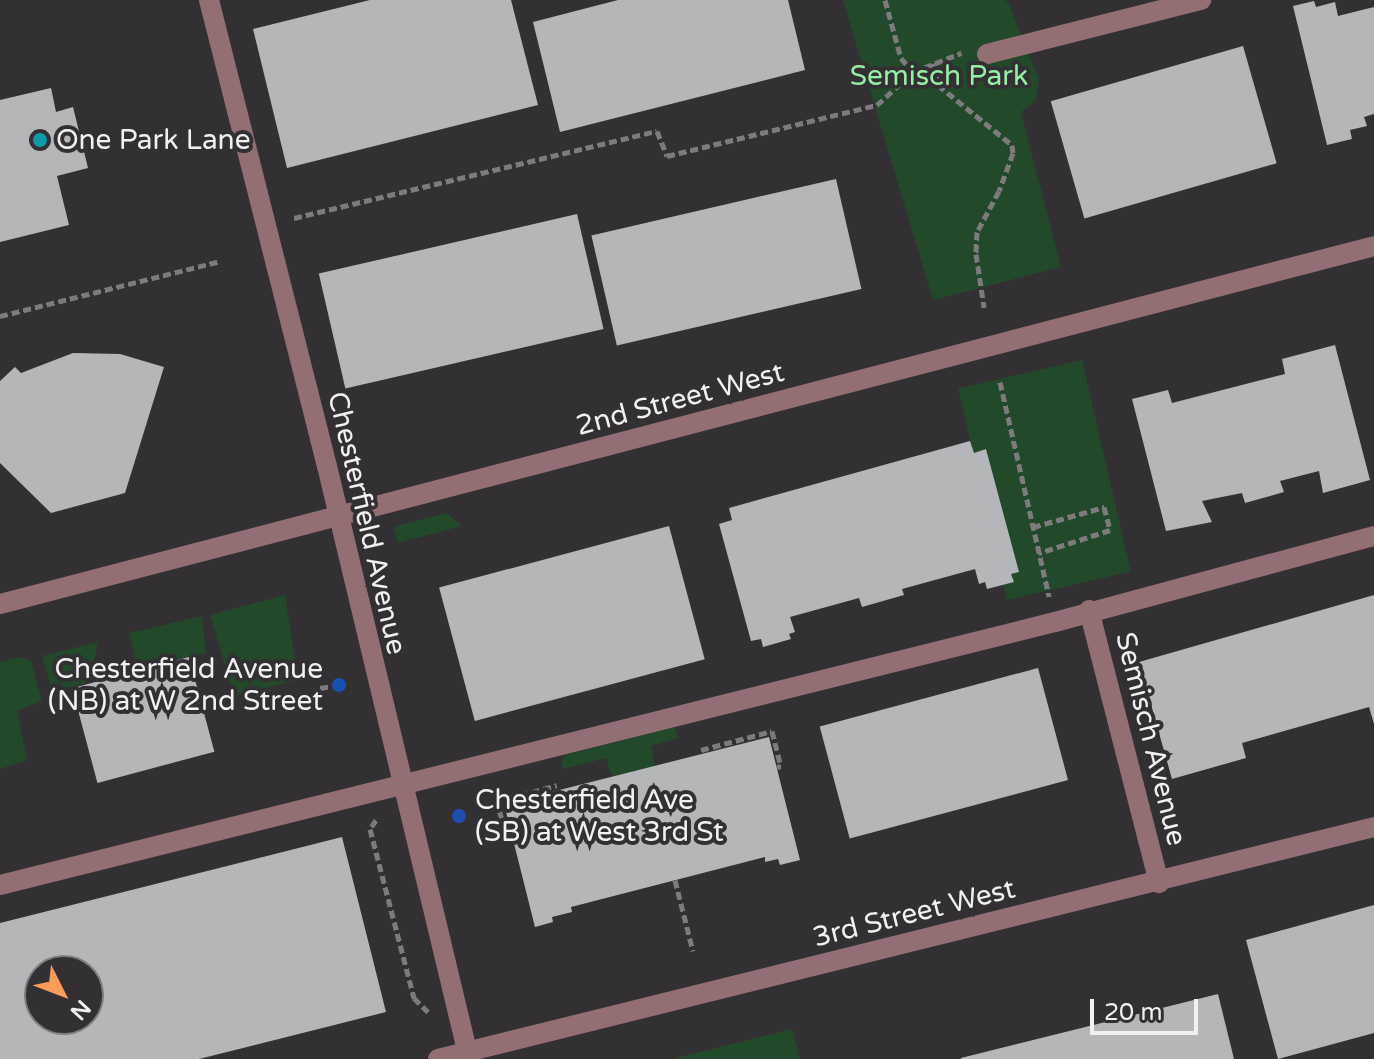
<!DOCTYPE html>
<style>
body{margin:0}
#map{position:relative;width:1374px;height:1059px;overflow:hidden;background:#333034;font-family:"Varela Round",sans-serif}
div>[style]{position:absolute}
.green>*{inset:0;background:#22492a;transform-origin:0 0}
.building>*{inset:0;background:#b5b6bc;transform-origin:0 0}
.path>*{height:5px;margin-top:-2.5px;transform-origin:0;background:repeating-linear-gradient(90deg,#7e7b7f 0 8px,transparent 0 12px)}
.minor>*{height:20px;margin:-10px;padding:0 10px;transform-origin:10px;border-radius:10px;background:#936e73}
.dots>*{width:22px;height:22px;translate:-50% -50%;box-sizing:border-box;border:4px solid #333034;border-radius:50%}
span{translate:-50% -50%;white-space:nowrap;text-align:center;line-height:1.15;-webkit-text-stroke:8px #333034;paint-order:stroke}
.park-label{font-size:28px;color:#95efa5}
.poi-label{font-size:28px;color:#f2f0f3}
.left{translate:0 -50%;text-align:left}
.right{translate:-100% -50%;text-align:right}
.street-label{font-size:28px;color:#f2f0f3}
.north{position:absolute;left:24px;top:955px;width:80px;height:80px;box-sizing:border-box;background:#333034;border:2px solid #7f7d80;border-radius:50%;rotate:132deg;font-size:22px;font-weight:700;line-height:32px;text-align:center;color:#f2f0f3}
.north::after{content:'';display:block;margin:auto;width:28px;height:36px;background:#fe9b59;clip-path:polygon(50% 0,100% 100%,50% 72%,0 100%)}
.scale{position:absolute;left:1090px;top:999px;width:108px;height:36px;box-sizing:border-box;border:4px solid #f2f0f3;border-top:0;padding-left:10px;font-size:24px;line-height:28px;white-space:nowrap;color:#f2f0f3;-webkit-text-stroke:6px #333034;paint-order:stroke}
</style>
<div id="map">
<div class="green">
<div style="clip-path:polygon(843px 0,1004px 0,1009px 4px,1039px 80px,1036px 101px,1021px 112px,1061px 267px,933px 300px)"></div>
<div style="left:1082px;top:360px;width:217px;height:127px;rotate:77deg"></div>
<div style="clip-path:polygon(447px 513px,462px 526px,398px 543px,393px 527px)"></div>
<div style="clip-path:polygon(285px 595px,298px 680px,234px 696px,210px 615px)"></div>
<div style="clip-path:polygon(202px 616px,206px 653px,154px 665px,136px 662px,129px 633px)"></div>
<div style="clip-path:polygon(98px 642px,94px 661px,82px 668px,86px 683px,52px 691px,42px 656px)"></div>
<div style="clip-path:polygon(20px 657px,31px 661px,42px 701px,17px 711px,27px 760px,0 769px,0 662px)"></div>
<div style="clip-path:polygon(675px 727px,678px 738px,651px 746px,655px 766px,612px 776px,606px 758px,563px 769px,561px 762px,565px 755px)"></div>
<div style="clip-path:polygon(792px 1029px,800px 1059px,672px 1059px)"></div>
</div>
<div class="building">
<div style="clip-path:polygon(370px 0,511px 0,538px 105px,287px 168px,253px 29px)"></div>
<div style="clip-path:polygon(618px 0,788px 0,805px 70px,560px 132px,533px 22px)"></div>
<div style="clip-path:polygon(1314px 1px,1316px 7px,1335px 2px,1338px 16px,1374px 7px,1374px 114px,1364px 117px,1367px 126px,1350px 130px,1352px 139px,1327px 145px,1293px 6px)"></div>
<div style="left:1243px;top:46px;width:122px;height:200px;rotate:74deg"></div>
<div style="clip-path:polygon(51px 88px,56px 112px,73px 107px,88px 168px,57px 176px,69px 225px,0 242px,0 100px)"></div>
<div style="left:836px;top:179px;width:113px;height:251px;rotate:77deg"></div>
<div style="left:577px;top:214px;width:118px;height:265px;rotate:77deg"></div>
<div style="clip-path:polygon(1335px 345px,1370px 480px,1323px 493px,1319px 471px,1280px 481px,1284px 492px,1245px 503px,1242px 493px,1202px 501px,1212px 522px,1166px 531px,1132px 399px,1168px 390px,1172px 403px,1285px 374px,1282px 359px)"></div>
<div style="clip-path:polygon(73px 353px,120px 354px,164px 367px,125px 493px,51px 513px,0 463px,0 381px,15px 367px,21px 373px)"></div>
<div style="clip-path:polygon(970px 441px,974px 453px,986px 449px,1019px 572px,1011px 574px,1014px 582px,987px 589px,985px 582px,979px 584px,975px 569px,902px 589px,904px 595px,862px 607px,859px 598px,790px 617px,795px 632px,789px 634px,791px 639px,763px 647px,761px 639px,751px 641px,719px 524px,732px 520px,729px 508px)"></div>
<div style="left:669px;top:526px;width:138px;height:238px;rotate:75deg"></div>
<div style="clip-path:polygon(1374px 595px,1374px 724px,1369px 707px,1242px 743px,1246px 758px,1172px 779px,1139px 662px)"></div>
<div style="left:189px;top:657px;width:98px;height:121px;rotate:75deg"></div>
<div style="left:1038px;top:668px;width:116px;height:226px;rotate:75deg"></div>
<div style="clip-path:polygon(769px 737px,800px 860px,780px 865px,778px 859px,765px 862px,765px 857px,571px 907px,572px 912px,552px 917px,553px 922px,535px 927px,504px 804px)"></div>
<div style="clip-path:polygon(evenodd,342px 837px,386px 1012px,199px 1059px,0 1059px,0 923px,342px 837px,40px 971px,88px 971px,88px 1019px,40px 1019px,40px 971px)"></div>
<div style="clip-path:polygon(1374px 905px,1374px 1033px,1278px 1059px,1246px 940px)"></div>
<div style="clip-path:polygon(1218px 994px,1234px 1059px,961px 1059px,961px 1058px)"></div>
</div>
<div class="path">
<div style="left:885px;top:0;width:60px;rotate:74.6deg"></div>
<div style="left:901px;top:58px;width:18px;rotate:49deg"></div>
<div style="left:913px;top:72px;width:28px;rotate:27deg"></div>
<div style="left:938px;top:85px;width:95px;rotate:39deg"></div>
<div style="left:1012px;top:145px;width:8px;rotate:83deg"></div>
<div style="left:1013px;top:153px;width:40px;rotate:110.2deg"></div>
<div style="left:999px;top:191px;width:47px;rotate:118.2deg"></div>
<div style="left:977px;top:232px;width:22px;rotate:93deg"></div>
<div style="left:976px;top:254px;width:54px;rotate:81.4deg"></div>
<div style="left:933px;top:63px;width:22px;rotate:77deg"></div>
<div style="left:294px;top:218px;width:373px;rotate:-13.5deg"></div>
<div style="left:657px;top:131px;width:27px;rotate:68deg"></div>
<div style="left:667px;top:156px;width:216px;rotate:-13.7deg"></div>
<div style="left:877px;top:105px;width:49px;rotate:-42.5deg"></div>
<div style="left:913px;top:72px;width:52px;rotate:-21.6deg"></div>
<div style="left:0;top:316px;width:227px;rotate:-14deg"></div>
<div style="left:1000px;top:382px;width:220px;rotate:77.1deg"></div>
<div style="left:1033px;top:527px;width:74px;rotate:-15.7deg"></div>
<div style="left:1104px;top:507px;width:24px;rotate:75deg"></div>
<div style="left:1110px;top:530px;width:75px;rotate:162.1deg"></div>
<div style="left:320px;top:688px;width:19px;rotate:-9deg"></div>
<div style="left:701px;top:750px;width:73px;rotate:-15deg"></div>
<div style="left:772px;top:731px;width:36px;rotate:76deg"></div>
<div style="left:781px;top:766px;width:4px;rotate:166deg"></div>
<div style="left:376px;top:820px;width:11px;rotate:124deg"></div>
<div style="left:370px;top:829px;width:175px;rotate:75.4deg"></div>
<div style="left:414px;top:998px;width:21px;rotate:45deg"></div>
<div style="left:513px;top:839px;width:5px;rotate:158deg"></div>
<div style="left:508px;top:841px;width:41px;rotate:-105.8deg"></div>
<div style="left:497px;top:802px;width:62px;rotate:-15.8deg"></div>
<div style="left:675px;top:880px;width:73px;rotate:75.8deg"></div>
</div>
<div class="minor">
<div style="left:209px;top:0;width:481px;rotate:75.8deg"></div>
<div style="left:327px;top:466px;width:610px;rotate:76.53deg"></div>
<div style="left:987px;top:54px;width:221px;rotate:-14.2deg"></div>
<div style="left:0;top:604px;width:1420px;rotate:-14.6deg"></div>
<div style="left:1089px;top:610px;width:282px;rotate:75.6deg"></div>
<div style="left:0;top:885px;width:1087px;rotate:-14deg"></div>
<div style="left:1055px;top:622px;width:330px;rotate:-15.1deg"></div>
<div style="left:438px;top:1059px;width:964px;rotate:-13.92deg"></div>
</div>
<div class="dots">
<div style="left:40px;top:140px;background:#0f9aa8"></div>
<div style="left:339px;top:685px;background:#1a4fb4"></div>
<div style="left:459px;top:816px;background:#1a4fb4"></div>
</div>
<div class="park-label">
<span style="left:939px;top:76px">Semisch Park</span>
</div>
<div class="poi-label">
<span class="left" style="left:56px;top:140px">One Park Lane</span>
<span class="right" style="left:323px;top:685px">Chesterfield Avenue<br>(NB) at W 2nd Street</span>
<span class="left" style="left:475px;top:816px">Chesterfield Ave<br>(SB) at West 3rd St</span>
</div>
<div class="street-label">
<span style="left:680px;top:399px;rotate:-15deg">2nd Street West</span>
<span style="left:367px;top:523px;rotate:77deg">Chesterfield Avenue</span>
<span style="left:1151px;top:739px;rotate:76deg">Semisch Avenue</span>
<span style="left:914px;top:913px;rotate:-14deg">3rd Street West</span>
</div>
<div class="north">N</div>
<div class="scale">20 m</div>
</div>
